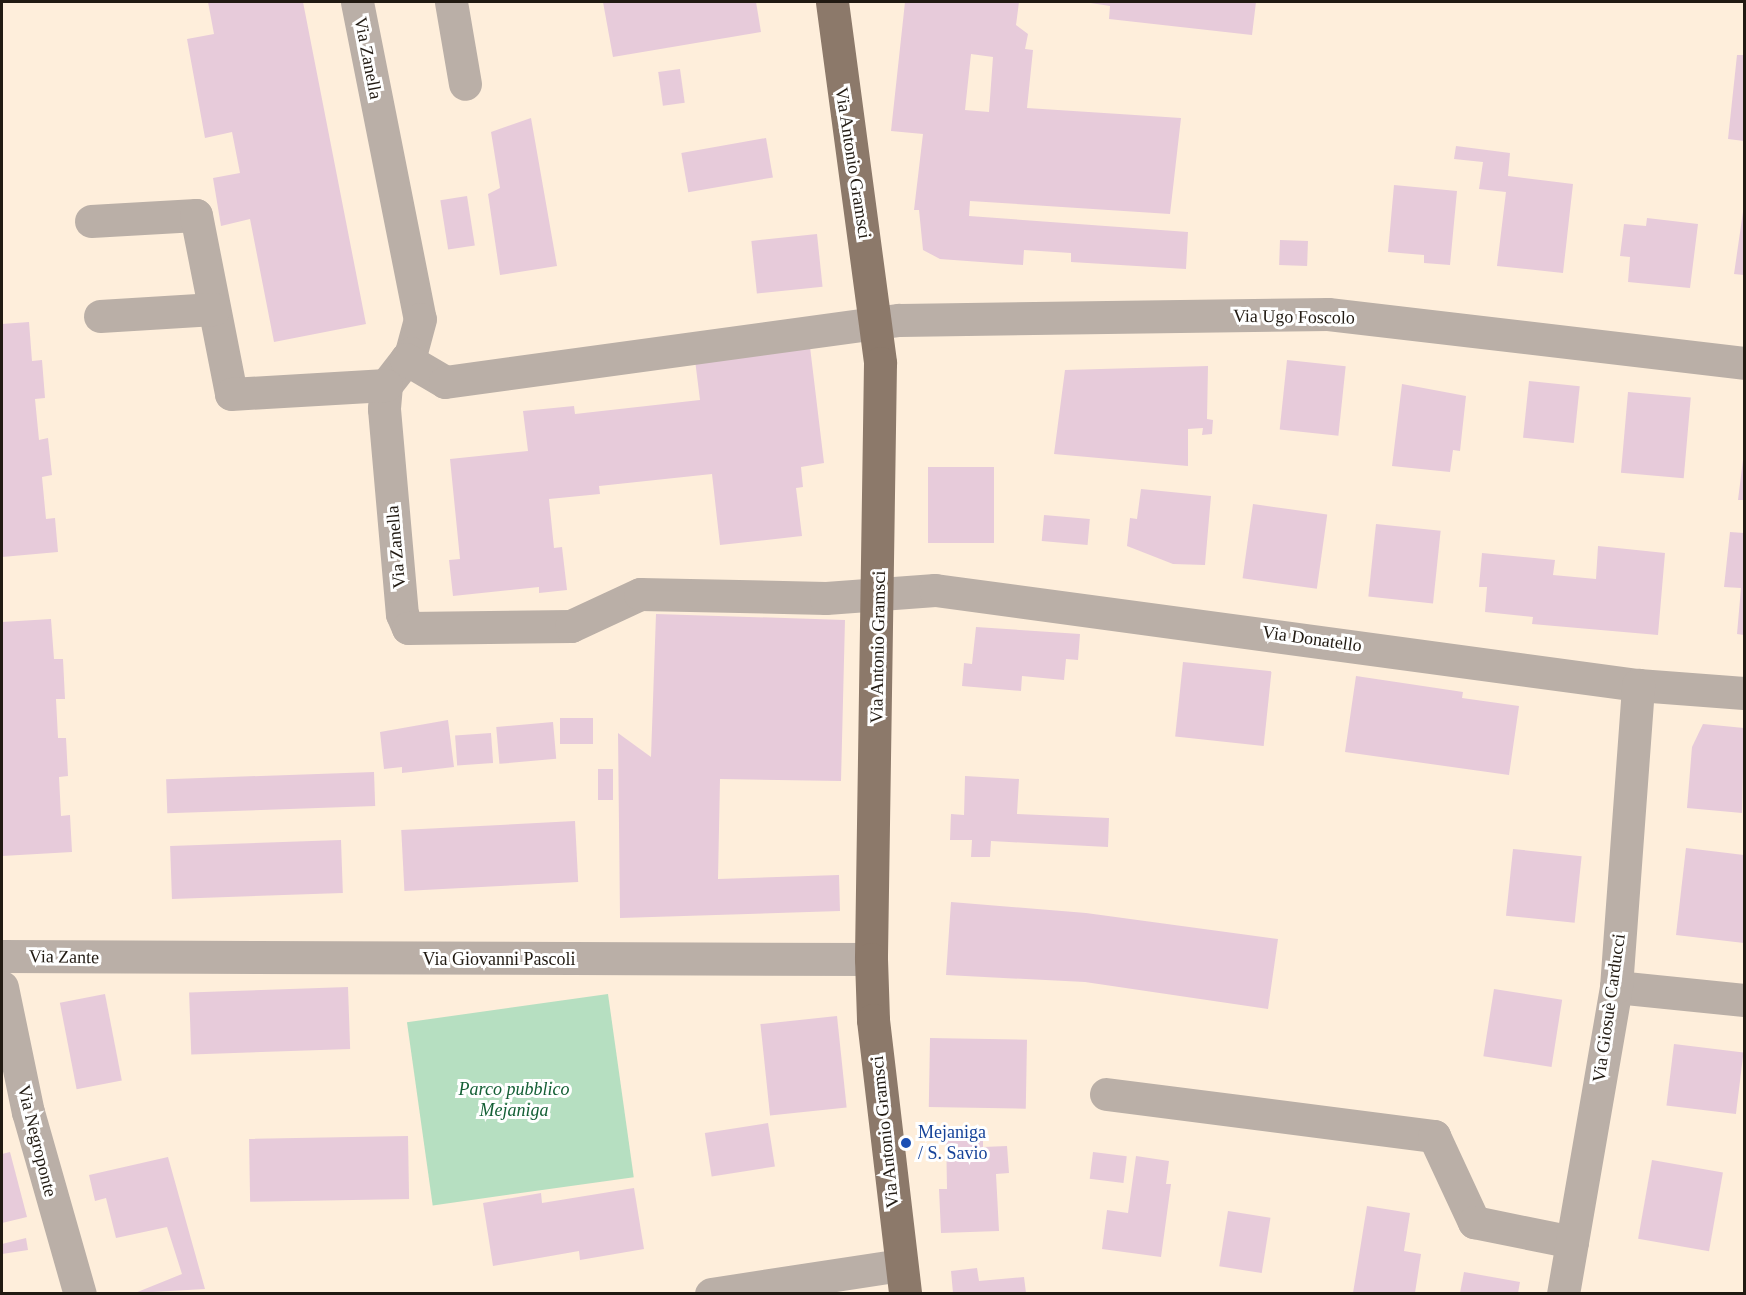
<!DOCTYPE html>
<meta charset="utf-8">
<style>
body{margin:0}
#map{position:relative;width:1746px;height:1295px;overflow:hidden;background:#feeedb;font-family:"Times New Roman",serif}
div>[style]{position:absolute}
.green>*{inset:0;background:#b6dfc1;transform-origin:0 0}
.building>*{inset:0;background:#e7cbda;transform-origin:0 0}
.minor>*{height:33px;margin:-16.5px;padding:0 16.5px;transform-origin:16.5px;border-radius:16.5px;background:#baafa7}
.major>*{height:33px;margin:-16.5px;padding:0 16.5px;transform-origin:16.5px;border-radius:16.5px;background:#8c796a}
.dots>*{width:16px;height:16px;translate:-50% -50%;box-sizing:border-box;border:3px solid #fff;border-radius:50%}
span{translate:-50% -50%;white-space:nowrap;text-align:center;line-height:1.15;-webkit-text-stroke:6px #fff;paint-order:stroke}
.street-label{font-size:18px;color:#211a12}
.park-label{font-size:18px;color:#145f35;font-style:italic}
.transit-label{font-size:18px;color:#164399}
.left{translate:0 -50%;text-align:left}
.frame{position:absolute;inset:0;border:3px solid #211a12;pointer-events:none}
</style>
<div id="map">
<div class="green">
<div style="left:608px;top:994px;width:185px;height:203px;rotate:82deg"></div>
</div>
<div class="building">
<div style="clip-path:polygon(208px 2px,303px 2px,366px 324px,274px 342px,250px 219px,221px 226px,213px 178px,240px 173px,232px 132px,205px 138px,187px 39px,214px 34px)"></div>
<div style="clip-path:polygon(603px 2px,756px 2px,761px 32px,613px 57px)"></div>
<div style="clip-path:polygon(evenodd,905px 2px,1019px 2px,1016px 25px,1028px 34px,1025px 49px,1033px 50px,1027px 108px,1181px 118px,1170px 214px,970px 201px,969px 216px,1188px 232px,1186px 269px,1071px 262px,1071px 253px,1024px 250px,1023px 265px,940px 259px,923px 250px,919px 210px,914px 210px,923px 134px,891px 131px,905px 2px,971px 54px,993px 57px,989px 112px,965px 110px,971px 54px)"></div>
<div style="clip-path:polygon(1084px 2px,1256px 2px,1252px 35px,1109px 19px,1110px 6px)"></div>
<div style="clip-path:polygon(1737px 55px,1744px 55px,1744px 141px,1728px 139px)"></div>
<div style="left:680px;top:69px;width:34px;height:22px;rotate:82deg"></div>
<div style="clip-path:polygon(531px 118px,557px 266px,500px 275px,488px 194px,500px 188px,491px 132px)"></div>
<div style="left:766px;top:138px;width:40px;height:86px;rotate:80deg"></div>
<div style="clip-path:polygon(1456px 146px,1510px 153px,1508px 176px,1573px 184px,1563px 273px,1497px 266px,1506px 192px,1479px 189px,1483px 162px,1454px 159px)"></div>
<div style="clip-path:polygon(1394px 185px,1457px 191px,1450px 265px,1424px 263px,1424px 255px,1388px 252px)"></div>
<div style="left:467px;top:196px;width:50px;height:27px;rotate:81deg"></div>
<div style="clip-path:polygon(1744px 205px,1744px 275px,1734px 274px)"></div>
<div style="clip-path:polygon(1647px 218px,1698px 224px,1690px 288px,1628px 282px,1630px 257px,1620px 256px,1624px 224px,1646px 226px)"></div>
<div style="left:817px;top:234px;width:53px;height:66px;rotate:84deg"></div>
<div style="left:1280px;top:240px;width:28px;height:25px;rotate:2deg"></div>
<div style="clip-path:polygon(29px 322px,32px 361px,42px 360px,45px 398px,35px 399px,39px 440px,48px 438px,52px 475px,42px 477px,46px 519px,55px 518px,58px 552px,2px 557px,2px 324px)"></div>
<div style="clip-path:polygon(810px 347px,824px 463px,801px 467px,803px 487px,796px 488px,802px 536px,720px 545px,712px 474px,599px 486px,600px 494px,549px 499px,554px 548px,562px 547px,567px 590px,539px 593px,539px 587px,453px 596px,449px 560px,460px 559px,450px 459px,528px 451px,523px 411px,574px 406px,575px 414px,700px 400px,695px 360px)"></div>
<div style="left:1287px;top:360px;width:59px;height:70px;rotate:6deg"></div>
<div style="clip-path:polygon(1208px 366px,1207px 419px,1213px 420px,1212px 434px,1202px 435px,1203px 428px,1188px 429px,1188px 466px,1054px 454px,1065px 370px)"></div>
<div style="left:1529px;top:381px;width:51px;height:57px;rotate:6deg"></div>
<div style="clip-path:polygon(1402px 384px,1466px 396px,1460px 451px,1453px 450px,1450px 472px,1392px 466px)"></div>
<div style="left:1628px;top:392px;width:63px;height:81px;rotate:5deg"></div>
<div style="clip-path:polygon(1743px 460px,1744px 460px,1744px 500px,1738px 500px)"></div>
<div style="left:928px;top:467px;width:66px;height:76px"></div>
<div style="clip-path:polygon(1141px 489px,1211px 496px,1205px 565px,1173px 564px,1127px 546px,1130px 518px,1137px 519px)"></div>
<div style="left:1253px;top:504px;width:75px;height:75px;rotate:8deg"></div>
<div style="left:1044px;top:515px;width:46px;height:26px;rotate:5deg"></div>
<div style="left:1376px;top:524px;width:65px;height:73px;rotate:6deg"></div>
<div style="clip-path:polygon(1730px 532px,1744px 533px,1744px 635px,1737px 634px,1741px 588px,1724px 587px)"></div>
<div style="clip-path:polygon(1598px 546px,1665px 553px,1658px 635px,1532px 624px,1533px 617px,1485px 612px,1487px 587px,1479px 587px,1482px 553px,1555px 560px,1553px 575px,1596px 579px)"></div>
<div style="clip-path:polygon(656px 614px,845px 620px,841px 781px,720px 779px,718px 879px,839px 875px,840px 911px,620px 918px,618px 733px,651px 757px)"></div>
<div style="clip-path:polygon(51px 619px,54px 659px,63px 659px,65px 699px,56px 699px,58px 738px,66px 738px,68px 776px,59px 777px,61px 816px,70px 815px,72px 852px,2px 856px,2px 622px)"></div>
<div style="clip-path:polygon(976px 627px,1080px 634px,1078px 660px,1066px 659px,1064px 680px,1022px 676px,1021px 691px,962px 686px,964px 663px,972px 664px)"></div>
<div style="left:1183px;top:662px;width:89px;height:75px;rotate:6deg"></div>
<div style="clip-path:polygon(1356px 676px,1463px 692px,1462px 698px,1519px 706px,1509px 775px,1345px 752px)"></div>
<div style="left:560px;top:718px;width:33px;height:26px"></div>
<div style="clip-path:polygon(448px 720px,454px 767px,402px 773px,402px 767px,384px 769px,380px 732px)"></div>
<div style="left:553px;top:722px;width:37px;height:57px;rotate:85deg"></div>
<div style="clip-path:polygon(1703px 724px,1744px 728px,1742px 813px,1687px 808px,1692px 747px)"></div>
<div style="left:491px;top:733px;width:30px;height:36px;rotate:86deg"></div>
<div style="left:613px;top:769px;width:31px;height:15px;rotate:90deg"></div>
<div style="left:374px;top:772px;width:34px;height:208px;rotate:88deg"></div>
<div style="clip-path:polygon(965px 776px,1019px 779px,1017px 814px,1109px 818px,1108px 847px,991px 841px,990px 857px,971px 857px,972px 840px,950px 840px,951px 814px,964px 815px)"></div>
<div style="left:575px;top:821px;width:61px;height:174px;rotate:87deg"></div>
<div style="left:341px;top:840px;width:53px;height:171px;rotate:88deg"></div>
<div style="clip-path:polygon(1686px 848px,1744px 855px,1744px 943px,1676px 935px)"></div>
<div style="left:1513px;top:849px;width:69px;height:67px;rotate:6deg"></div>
<div style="clip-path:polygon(951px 902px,1086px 913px,1278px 939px,1268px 1009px,1085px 982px,946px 975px)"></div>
<div style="left:348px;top:987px;width:62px;height:159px;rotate:88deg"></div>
<div style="left:1494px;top:989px;width:69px;height:68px;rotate:9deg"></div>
<div style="left:105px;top:994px;width:88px;height:46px;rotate:79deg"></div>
<div style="left:837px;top:1016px;width:92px;height:77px;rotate:84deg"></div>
<div style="left:930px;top:1038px;width:97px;height:69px;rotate:1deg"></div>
<div style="left:1674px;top:1044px;width:70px;height:62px;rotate:7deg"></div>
<div style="left:768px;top:1123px;width:44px;height:64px;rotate:81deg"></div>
<div style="clip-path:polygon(946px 1130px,983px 1136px,983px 1147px,1007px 1146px,1009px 1173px,996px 1174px,999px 1231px,941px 1233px,939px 1189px,947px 1189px)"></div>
<div style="left:408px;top:1136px;width:63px;height:159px;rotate:89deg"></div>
<div style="clip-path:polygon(10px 1152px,27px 1217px,2px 1223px,2px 1154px)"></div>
<div style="left:1093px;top:1152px;width:34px;height:27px;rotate:7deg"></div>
<div style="clip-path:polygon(1136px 1156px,1169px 1161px,1166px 1184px,1171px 1184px,1161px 1257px,1102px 1249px,1107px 1210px,1128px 1213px)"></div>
<div style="clip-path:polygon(168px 1157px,205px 1289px,135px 1293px,182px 1274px,167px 1227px,116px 1238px,106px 1198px,95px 1201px,89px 1175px)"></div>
<div style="left:1652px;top:1160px;width:72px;height:80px;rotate:10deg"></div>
<div style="clip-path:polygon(634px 1188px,644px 1249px,580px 1260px,579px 1251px,493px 1266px,483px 1203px,541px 1193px,542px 1203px)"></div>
<div style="clip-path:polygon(1367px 1206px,1410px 1213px,1404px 1251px,1421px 1254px,1415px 1293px,1353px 1293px)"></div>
<div style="left:1228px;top:1211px;width:43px;height:56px;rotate:9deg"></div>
<div style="clip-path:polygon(26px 1238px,28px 1250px,2px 1254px,2px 1244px)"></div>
<div style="clip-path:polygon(977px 1268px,979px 1281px,1024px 1277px,1026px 1293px,953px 1293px,951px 1271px)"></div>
<div style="clip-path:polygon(1464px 1272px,1520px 1282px,1518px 1293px,1460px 1293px)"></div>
</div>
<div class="minor">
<div style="left:357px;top:2px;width:323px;rotate:78.8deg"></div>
<div style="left:420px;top:319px;width:35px;rotate:105deg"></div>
<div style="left:411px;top:353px;width:41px;rotate:128deg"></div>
<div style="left:386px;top:385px;width:24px;rotate:95deg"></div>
<div style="left:384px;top:409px;width:206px;rotate:85deg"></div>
<div style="left:402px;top:614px;width:15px;rotate:67deg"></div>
<div style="left:408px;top:628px;width:163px;rotate:-0.7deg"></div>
<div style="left:571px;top:626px;width:76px;rotate:-24.9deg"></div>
<div style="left:640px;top:594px;width:186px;rotate:1.2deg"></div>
<div style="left:826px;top:598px;width:109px;rotate:-4.2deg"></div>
<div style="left:935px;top:590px;width:709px;rotate:7.7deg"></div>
<div style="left:1638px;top:685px;width:106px;rotate:4.3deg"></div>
<div style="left:451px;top:2px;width:83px;rotate:80.3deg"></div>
<div style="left:91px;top:221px;width:105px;rotate:-3.3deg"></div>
<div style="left:196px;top:215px;width:182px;rotate:78.9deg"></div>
<div style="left:231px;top:394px;width:155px;rotate:-3.3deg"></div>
<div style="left:100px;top:316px;width:114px;rotate:-3.5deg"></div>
<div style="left:406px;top:359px;width:45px;rotate:30.5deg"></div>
<div style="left:445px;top:382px;width:458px;rotate:-7.8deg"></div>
<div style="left:899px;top:320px;width:429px;rotate:-0.8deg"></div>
<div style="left:1328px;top:314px;width:419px;rotate:6.7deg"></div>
<div style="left:2px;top:956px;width:869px;rotate:0.2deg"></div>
<div style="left:2px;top:987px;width:128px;rotate:78.3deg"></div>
<div style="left:28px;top:1112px;width:189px;rotate:74.1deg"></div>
<div style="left:1616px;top:987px;width:129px;rotate:5.8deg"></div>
<div style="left:1106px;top:1094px;width:331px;rotate:7.3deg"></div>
<div style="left:1434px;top:1136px;width:95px;rotate:65.1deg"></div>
<div style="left:1474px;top:1222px;width:100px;rotate:11.5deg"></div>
<div style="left:711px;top:1294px;width:192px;rotate:-8.7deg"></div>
<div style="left:1563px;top:1294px;width:312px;rotate:-80.2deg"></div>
<div style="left:1616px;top:987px;width:303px;rotate:-85.8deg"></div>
</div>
<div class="major">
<div style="left:832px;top:2px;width:364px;rotate:82.4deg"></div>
<div style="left:880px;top:363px;width:596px;rotate:90.87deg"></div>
<div style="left:871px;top:959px;width:61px;rotate:88.1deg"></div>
<div style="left:873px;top:1020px;width:276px;rotate:83.3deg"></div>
</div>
<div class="dots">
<div style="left:906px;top:1143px;background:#1a4fb4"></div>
</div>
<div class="street-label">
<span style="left:368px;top:58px;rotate:79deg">Via Zanella</span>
<span style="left:853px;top:163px;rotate:81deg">Via Antonio Gramsci</span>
<span style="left:1294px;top:317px;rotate:1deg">Via Ugo Foscolo</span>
<span style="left:396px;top:547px;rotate:-95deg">Via Zanella</span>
<span style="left:1312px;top:639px;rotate:8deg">Via Donatello</span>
<span style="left:878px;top:647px;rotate:-89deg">Via Antonio Gramsci</span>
<span style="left:64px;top:957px;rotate:1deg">Via Zante</span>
<span style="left:499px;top:959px">Via Giovanni Pascoli</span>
<span style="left:1609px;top:1008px;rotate:-82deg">Via Giosuè Carducci</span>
<span style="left:885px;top:1132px;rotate:-96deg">Via Antonio Gramsci</span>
<span style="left:37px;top:1141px;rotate:76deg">Via Negroponte</span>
</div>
<div class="park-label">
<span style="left:514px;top:1100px">Parco pubblico<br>Mejaniga</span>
</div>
<div class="transit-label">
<span class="left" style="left:918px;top:1143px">Mejaniga<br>/ S. Savio</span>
</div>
<div class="frame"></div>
</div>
